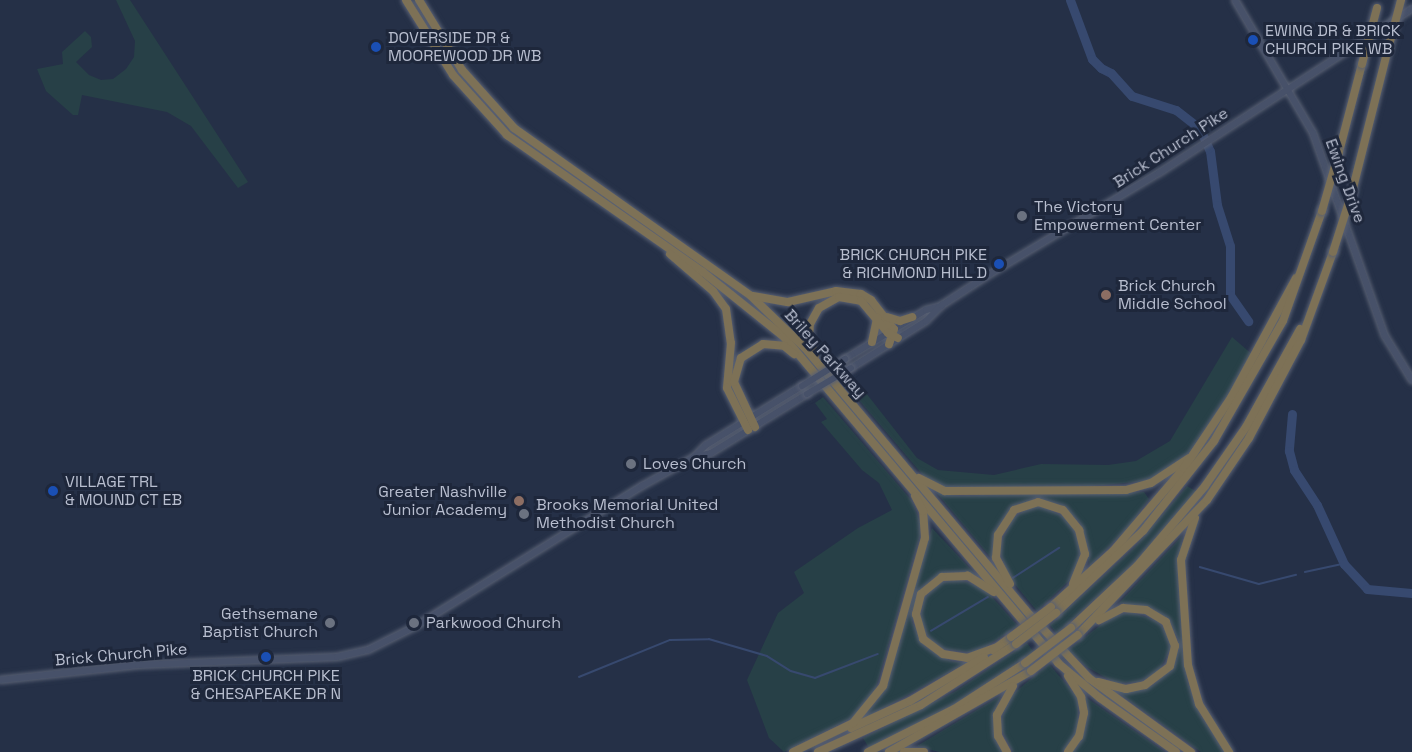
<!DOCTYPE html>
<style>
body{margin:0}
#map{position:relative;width:1412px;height:752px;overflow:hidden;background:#253047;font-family:"Space Grotesk",sans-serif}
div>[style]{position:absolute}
.green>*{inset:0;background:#274047}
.stream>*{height:1.5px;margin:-0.75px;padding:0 0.75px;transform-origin:0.75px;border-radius:0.75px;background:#37496f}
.river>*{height:9px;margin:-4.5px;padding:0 4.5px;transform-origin:4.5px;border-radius:4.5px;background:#37496f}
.roads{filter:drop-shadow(0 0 2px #586073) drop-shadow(0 0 2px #586073)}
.secondary>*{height:6px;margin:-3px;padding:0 3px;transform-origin:3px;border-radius:3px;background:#475169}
.highway>*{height:8px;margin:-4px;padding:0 4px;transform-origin:4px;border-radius:4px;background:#7d7156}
.bridges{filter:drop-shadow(0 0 2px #586073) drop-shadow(0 0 2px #586073)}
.secondary-bridge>*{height:6px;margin:-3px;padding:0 3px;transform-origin:3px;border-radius:3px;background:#475169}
.highway-bridge>*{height:8px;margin:-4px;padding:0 4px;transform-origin:4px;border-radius:4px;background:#7d7156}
.dots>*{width:16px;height:16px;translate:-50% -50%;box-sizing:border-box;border:3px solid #1e273b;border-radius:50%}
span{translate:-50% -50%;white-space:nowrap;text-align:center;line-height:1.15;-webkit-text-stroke:6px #1e273b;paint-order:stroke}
.poi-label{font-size:16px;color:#b8becf}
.left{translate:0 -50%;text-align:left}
.right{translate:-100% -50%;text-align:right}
.street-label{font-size:16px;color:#b8becf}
</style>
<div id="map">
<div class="green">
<div style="clip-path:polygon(116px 0,130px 0,248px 182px,238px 188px,191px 126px,167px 112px,82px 95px,78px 115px,73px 115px,46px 91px,37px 69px,63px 64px,62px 52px,85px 31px,91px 37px,92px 47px,76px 62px,89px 75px,101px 80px,113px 79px,126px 69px,134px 57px,135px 41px)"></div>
<div style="clip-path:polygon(1232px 337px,1253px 355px,1238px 382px,1192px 451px,1164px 474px,1146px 481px,1082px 487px,948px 489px,928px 481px,858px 399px,866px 393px,917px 458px,938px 470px,994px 475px,1041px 464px,1108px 465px,1136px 461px,1170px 441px)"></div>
<div style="clip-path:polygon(823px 397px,912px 501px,920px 522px,920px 535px,874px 694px,854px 717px,784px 752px,769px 738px,747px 680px,778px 613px,804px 593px,794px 572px,858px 528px,892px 510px,879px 483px,862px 470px,821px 422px,827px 419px,815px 403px)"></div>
<div style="clip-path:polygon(1187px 486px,1197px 492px,1142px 556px,1057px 634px,1050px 625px,1134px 548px)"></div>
<div style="clip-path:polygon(936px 492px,957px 496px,1144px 492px,1149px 499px,1128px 528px,1090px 566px,1080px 523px,1059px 504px,1036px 499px,1009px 511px,996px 533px,992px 559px)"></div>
<div style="clip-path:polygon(1040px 506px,1067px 518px,1077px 533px,1081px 550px,1075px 575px,1037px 611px,1008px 576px,999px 548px,1012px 519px,1030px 507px)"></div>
<div style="clip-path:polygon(932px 528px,978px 577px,954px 572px,931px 580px,917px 596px,912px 622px,926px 647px,951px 661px,966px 663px,860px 721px,882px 693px)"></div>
<div style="clip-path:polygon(1182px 536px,1178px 582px,1187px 680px,1201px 716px,1226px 752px,1201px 752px,1113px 689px,1140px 690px,1153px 685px,1175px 662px,1178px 639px,1167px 619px,1148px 608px,1119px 603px)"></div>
<div style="clip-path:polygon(960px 580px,984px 588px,1018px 626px,976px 653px,942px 649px,928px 638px,920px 620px,924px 599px,933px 588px,941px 582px)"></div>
<div style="clip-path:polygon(1130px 612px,1158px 621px,1170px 637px,1171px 647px,1158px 673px,1139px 682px,1115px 683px,1087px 667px,1068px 650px,1111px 617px)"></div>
<div style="clip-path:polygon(1027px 643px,1034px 652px,952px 706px,869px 748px,863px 738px,956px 691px)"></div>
<div style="clip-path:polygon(1049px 664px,1078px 698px,1078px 731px,1063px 752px,1013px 752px,1000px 727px,1008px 698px)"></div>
<div style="clip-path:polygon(1000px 696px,994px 729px,1003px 752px,939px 752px,917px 746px)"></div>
<div style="clip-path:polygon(1084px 696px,1165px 752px,1072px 752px,1086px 724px)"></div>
</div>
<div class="stream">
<div style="left:1200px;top:567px;width:61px;rotate:16.1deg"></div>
<div style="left:1259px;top:584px;width:38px;rotate:-14deg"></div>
<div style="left:1305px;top:572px;width:40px;rotate:-12deg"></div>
<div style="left:1013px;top:578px;width:55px;rotate:-33.1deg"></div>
<div style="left:931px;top:631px;width:66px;rotate:-30.8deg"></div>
<div style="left:579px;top:677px;width:98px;rotate:-22.1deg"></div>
<div style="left:670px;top:640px;width:39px;rotate:-1deg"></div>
<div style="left:709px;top:639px;width:60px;rotate:16.3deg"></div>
<div style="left:767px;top:656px;width:28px;rotate:32deg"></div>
<div style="left:791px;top:671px;width:25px;rotate:16deg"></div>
<div style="left:815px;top:678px;width:67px;rotate:-20.9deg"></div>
</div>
<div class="river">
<div style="left:1070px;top:0;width:63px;rotate:69.6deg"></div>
<div style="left:1092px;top:59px;width:13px;rotate:45deg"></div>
<div style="left:1101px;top:68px;width:11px;rotate:27deg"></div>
<div style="left:1111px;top:73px;width:31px;rotate:48deg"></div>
<div style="left:1132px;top:96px;width:46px;rotate:17.7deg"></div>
<div style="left:1176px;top:110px;width:31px;rotate:38deg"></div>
<div style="left:1200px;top:129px;width:24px;rotate:66deg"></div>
<div style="left:1210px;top:151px;width:54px;rotate:82.6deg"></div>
<div style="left:1217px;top:205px;width:43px;rotate:72.4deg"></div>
<div style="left:1230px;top:246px;width:49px;rotate:90deg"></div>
<div style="left:1230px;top:295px;width:32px;rotate:55deg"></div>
<div style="left:1292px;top:414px;width:37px;rotate:95deg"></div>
<div style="left:1289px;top:451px;width:20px;rotate:75deg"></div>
<div style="left:1294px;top:470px;width:42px;rotate:56.7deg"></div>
<div style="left:1317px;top:505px;width:65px;rotate:65.4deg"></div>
<div style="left:1344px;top:564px;width:34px;rotate:47deg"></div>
<div style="left:1367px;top:589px;width:45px;rotate:5.1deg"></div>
</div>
<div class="roads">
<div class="secondary">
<div style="left:1235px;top:0;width:154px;rotate:59.6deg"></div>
<div style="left:1313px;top:133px;width:215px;rotate:70.5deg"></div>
<div style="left:1385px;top:336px;width:52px;rotate:58.5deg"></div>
<div style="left:845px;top:359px;width:95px;rotate:-31.2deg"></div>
<div style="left:926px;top:310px;width:16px;rotate:-15deg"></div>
<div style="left:851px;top:368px;width:89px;rotate:-32.1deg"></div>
<div style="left:926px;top:321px;width:23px;rotate:-45deg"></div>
<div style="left:942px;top:305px;width:57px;rotate:-32.9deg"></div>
<div style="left:990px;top:274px;width:197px;rotate:-30.9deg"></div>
<div style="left:1159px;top:173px;width:302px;rotate:-33deg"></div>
<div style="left:694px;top:457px;width:17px;rotate:-45deg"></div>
<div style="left:706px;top:445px;width:113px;rotate:-31.6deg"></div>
<div style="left:0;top:680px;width:139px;rotate:-6.2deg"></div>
<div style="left:138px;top:665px;width:199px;rotate:-2.3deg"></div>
<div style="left:337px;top:657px;width:32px;rotate:-13deg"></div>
<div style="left:368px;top:650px;width:54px;rotate:-26.6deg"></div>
<div style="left:416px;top:626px;width:266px;rotate:-31.8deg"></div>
<div style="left:642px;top:486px;width:60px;rotate:-29.1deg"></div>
<div style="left:694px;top:457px;width:17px;rotate:-13deg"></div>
<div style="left:711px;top:453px;width:113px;rotate:-31.6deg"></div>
</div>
<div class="highway">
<div style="left:406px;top:0;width:89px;rotate:57.9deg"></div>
<div style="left:453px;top:75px;width:81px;rotate:48deg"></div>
<div style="left:507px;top:135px;width:239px;rotate:35deg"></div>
<div style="left:703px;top:272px;width:102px;rotate:38.7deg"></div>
<div style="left:783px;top:336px;width:427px;rotate:49.9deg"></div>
<div style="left:1058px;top:663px;width:55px;rotate:39.8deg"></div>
<div style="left:1100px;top:698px;width:93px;rotate:35.4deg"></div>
<div style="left:419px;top:0;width:82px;rotate:58.4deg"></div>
<div style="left:462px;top:70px;width:78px;rotate:48.1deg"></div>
<div style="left:514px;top:128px;width:291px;rotate:35.3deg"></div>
<div style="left:751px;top:296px;width:75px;rotate:43.9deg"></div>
<div style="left:805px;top:348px;width:349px;rotate:49.9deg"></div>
<div style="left:1030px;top:615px;width:86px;rotate:46.9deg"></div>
<div style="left:1089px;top:678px;width:126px;rotate:36deg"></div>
<div style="left:1339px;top:152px;width:91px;rotate:-75.4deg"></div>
<div style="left:1352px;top:192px;width:147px;rotate:-75.9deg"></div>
<div style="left:670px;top:254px;width:57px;rotate:40.7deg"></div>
<div style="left:713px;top:291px;width:22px;rotate:54deg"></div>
<div style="left:726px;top:309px;width:34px;rotate:82deg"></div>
<div style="left:731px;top:343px;width:45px;rotate:95.1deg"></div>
<div style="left:727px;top:388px;width:47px;rotate:63.4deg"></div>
<div style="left:753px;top:296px;width:36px;rotate:10deg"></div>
<div style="left:788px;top:302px;width:49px;rotate:-12.9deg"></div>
<div style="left:836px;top:291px;width:25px;rotate:7deg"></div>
<div style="left:861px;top:294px;width:12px;rotate:31deg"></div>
<div style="left:871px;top:300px;width:37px;rotate:52deg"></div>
<div style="left:894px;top:329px;width:16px;rotate:108deg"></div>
<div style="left:887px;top:317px;width:14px;rotate:17deg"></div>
<div style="left:900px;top:321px;width:13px;rotate:-18deg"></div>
<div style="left:872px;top:342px;width:25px;rotate:-78deg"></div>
<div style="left:815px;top:355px;width:19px;rotate:-108deg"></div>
<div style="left:809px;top:337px;width:13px;rotate:-86deg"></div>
<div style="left:810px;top:324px;width:18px;rotate:-61deg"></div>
<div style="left:819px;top:308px;width:23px;rotate:-29deg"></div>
<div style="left:839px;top:297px;width:22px;rotate:10deg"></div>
<div style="left:861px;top:301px;width:42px;rotate:49.8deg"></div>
<div style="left:888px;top:333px;width:11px;rotate:27deg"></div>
<div style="left:755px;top:427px;width:50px;rotate:-115deg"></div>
<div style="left:734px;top:382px;width:25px;rotate:-74deg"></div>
<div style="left:741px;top:358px;width:26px;rotate:-32deg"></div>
<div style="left:763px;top:344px;width:21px;rotate:5deg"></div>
<div style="left:784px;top:346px;width:13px;rotate:39deg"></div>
<div style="left:919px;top:478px;width:29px;rotate:27deg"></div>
<div style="left:945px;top:491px;width:181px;rotate:-0.3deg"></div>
<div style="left:1126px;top:490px;width:26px;rotate:-16deg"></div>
<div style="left:1151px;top:483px;width:45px;rotate:-33.3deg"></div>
<div style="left:1195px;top:518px;width:44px;rotate:108.4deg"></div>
<div style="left:1181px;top:560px;width:105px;rotate:86.2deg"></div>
<div style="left:1188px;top:665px;width:41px;rotate:74.2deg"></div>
<div style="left:1199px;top:704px;width:57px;rotate:58deg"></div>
<div style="left:1010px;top:584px;width:30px;rotate:-118deg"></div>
<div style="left:996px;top:558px;width:23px;rotate:-85deg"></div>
<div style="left:998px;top:535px;width:30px;rotate:-57deg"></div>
<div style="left:1014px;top:510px;width:25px;rotate:-18deg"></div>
<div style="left:1038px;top:502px;width:26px;rotate:18deg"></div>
<div style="left:1063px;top:510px;width:26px;rotate:51deg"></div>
<div style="left:1079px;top:530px;width:25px;rotate:76deg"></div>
<div style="left:1085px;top:554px;width:32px;rotate:112deg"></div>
<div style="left:994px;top:592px;width:31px;rotate:-148deg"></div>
<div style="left:968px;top:576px;width:26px;rotate:178deg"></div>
<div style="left:942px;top:577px;width:27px;rotate:141deg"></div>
<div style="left:921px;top:594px;width:21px;rotate:104deg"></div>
<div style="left:916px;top:614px;width:26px;rotate:74deg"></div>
<div style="left:923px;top:639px;width:25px;rotate:37deg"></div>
<div style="left:943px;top:654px;width:24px;rotate:9deg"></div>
<div style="left:967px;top:658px;width:30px;rotate:-20deg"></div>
<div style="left:1051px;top:607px;width:84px;rotate:-42.1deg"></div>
<div style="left:1113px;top:551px;width:109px;rotate:-49.5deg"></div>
<div style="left:1184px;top:468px;width:87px;rotate:-56.3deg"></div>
<div style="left:1232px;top:396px;width:134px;rotate:-61.5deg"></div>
<div style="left:1056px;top:613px;width:120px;rotate:-43.3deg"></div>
<div style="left:1143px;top:531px;width:115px;rotate:-51.7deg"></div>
<div style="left:1214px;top:441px;width:138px;rotate:-60.1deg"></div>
<div style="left:1283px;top:321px;width:117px;rotate:-70.5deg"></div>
<div style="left:1071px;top:628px;width:91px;rotate:-43.2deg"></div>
<div style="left:1137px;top:566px;width:105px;rotate:-49.6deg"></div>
<div style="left:1205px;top:486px;width:72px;rotate:-55.2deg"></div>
<div style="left:1246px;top:427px;width:112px;rotate:-61.1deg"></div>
<div style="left:1078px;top:635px;width:187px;rotate:-46.3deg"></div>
<div style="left:1207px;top:500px;width:75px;rotate:-55.9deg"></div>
<div style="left:1249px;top:438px;width:111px;rotate:-62deg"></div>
<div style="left:1301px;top:340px;width:94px;rotate:-70deg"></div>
<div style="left:993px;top:650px;width:22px;rotate:-36deg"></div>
<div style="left:1068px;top:676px;width:25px;rotate:58deg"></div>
<div style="left:1081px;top:697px;width:16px;rotate:79deg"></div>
<div style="left:1084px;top:713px;width:24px;rotate:102deg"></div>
<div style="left:1079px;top:736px;width:19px;rotate:125deg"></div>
<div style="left:1098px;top:682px;width:29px;rotate:14deg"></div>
<div style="left:1126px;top:689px;width:19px;rotate:-12deg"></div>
<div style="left:1145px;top:685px;width:31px;rotate:-37deg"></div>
<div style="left:1170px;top:666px;width:21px;rotate:-76deg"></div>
<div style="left:1175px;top:646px;width:26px;rotate:-111deg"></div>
<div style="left:1166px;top:622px;width:23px;rotate:-149deg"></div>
<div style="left:1146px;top:610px;width:23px;rotate:-175deg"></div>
<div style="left:1123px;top:608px;width:27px;rotate:153deg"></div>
<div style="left:851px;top:728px;width:65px;rotate:-24.6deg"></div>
<div style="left:910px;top:701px;width:86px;rotate:-30.7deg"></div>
<div style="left:793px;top:752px;width:67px;rotate:-25.8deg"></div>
<div style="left:853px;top:723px;width:48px;rotate:-51deg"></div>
<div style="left:883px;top:686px;width:154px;rotate:-74.2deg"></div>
<div style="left:925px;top:538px;width:27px;rotate:-94deg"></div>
<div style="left:923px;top:511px;width:17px;rotate:-118deg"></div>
<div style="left:818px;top:752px;width:113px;rotate:-24.5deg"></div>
<div style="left:921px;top:705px;width:113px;rotate:-32.7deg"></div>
<div style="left:868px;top:752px;width:96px;rotate:-26.6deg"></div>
<div style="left:954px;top:709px;width:85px;rotate:-32.9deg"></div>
<div style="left:889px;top:752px;width:163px;rotate:-29.7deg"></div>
<div style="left:904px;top:752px;width:20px"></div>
<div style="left:1007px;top:752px;width:18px;rotate:-119deg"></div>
<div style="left:998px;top:736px;width:21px;rotate:-93deg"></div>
<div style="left:997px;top:715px;width:33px;rotate:-61deg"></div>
</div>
</div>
<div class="bridges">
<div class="secondary-bridge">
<div style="left:802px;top:386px;width:51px;rotate:-32.1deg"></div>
<div style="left:807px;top:394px;width:51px;rotate:-30.6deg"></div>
</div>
<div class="highway-bridge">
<div style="left:1388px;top:49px;width:51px;rotate:-75.1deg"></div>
<div style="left:1362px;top:64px;width:58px;rotate:-75deg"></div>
<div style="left:1322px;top:211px;width:61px;rotate:-73.9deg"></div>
<div style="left:1333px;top:252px;width:63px;rotate:-72.4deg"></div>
<div style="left:1011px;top:637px;width:50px;rotate:-36.9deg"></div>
<div style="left:1016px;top:644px;width:51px;rotate:-37.8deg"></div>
<div style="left:1025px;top:663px;width:58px;rotate:-37.3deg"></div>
<div style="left:1031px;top:671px;width:59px;rotate:-37.5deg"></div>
</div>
</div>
<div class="dots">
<div style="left:1253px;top:40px;background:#1a4fb4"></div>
<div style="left:376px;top:47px;background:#1a4fb4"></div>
<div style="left:1022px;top:216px;background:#6b7280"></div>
<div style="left:999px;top:264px;background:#1a4fb4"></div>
<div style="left:1106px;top:295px;background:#8d6e63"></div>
<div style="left:631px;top:464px;background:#6b7280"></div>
<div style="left:53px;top:491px;background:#1a4fb4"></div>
<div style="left:519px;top:501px;background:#8d6e63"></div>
<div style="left:524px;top:514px;background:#6b7280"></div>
<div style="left:330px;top:623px;background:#6b7280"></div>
<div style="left:414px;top:623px;background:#6b7280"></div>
<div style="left:266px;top:657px;background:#1a4fb4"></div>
</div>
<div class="poi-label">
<span class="left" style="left:1265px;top:40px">EWING DR &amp; BRICK<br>CHURCH PIKE WB</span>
<span class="left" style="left:388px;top:47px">DOVERSIDE DR &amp;<br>MOOREWOOD DR WB</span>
<span class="left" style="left:1034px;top:216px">The Victory<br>Empowerment Center</span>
<span class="right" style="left:987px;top:264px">BRICK CHURCH PIKE<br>&amp; RICHMOND HILL D</span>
<span class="left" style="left:1118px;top:295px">Brick Church<br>Middle School</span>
<span class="left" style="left:643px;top:464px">Loves Church</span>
<span class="left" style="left:65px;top:491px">VILLAGE TRL<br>&amp; MOUND CT EB</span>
<span class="right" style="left:507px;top:501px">Greater Nashville<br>Junior Academy</span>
<span class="left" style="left:536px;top:514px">Brooks Memorial United<br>Methodist Church</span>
<span class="right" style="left:318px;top:623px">Gethsemane<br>Baptist Church</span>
<span class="left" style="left:426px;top:623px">Parkwood Church</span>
<span style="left:266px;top:685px">BRICK CHURCH PIKE<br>&amp; CHESAPEAKE DR N</span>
</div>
<div class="street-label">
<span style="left:1171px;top:148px;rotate:-33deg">Brick Church Pike</span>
<span style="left:1345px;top:181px;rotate:70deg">Ewing Drive</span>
<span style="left:825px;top:354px;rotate:48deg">Briley Parkway</span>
<span style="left:121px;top:655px;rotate:-5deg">Brick Church Pike</span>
</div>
</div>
